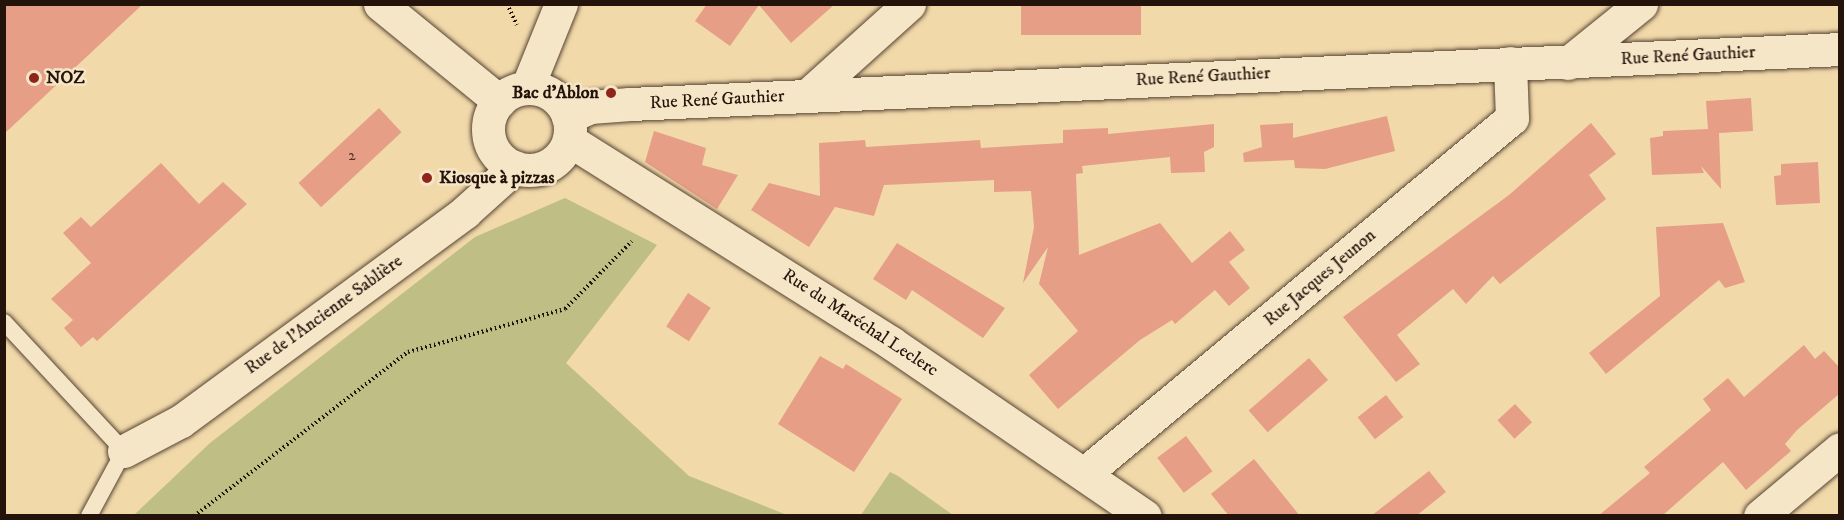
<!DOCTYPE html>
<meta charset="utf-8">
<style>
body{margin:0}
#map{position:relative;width:1844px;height:520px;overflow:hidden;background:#f1d9aa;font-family:"IM FELL DW Pica",serif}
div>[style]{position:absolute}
.green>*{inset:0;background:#bebe85}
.building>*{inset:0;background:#e69e86;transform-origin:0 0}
.path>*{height:4px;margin-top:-2px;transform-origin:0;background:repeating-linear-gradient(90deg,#24130a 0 1.5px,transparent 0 4.5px)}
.roads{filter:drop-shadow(0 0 2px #574432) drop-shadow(0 0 2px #574432)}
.lane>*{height:16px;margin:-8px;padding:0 8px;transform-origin:8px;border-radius:8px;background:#f6e6c8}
.street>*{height:33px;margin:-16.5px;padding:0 16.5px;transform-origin:16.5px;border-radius:16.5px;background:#f6e6c8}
.street>.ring{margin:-16.5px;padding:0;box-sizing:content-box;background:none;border:33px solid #f6e6c8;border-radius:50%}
.dots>*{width:16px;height:16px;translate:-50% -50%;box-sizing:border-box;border:3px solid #f6e6c8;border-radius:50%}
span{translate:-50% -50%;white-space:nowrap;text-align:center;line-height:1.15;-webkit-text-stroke:5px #f6e6c8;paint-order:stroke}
.number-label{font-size:15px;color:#543629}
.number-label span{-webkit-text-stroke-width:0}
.street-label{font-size:18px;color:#24130a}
.poi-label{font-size:18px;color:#24130a;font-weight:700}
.left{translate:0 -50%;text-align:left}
.right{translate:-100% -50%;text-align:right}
.frame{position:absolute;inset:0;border:6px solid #24130a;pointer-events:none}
</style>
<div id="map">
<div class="green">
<div style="clip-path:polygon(565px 198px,657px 245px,566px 363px,689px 476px,787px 515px,134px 515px,210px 443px,475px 237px)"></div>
<div style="clip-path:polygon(890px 472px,898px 476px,953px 515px,861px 515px)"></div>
</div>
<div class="building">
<div style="clip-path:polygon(4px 4px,143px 4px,4px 134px)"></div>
<div style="clip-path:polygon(707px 4px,835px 4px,791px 43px,759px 5px,730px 46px,695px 21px)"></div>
<div style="left:1021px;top:4px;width:120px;height:31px"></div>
<div style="clip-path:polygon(1751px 98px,1753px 131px,1719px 133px,1721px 189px,1701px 166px,1704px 173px,1652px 175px,1650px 138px,1663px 136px,1663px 131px,1708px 129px,1706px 101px)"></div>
<div style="left:379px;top:108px;width:33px;height:110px;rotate:47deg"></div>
<div style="clip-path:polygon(1387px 116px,1395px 151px,1325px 169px,1295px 168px,1294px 160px,1244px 162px,1243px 153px,1262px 147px,1260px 125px,1293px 123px,1293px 138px)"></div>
<div style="clip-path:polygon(1591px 123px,1616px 154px,1589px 175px,1606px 199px,1500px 284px,1493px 276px,1466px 304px,1453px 289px,1397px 335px,1420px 364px,1396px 382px,1343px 317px,1509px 195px)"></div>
<div style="clip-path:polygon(1214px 124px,1214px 147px,1204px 152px,1205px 172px,1171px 173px,1170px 157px,1082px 166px,1083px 173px,1076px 174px,1079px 255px,1160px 223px,1192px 263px,1230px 231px,1245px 250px,1229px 262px,1250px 288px,1229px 306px,1215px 290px,1175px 324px,1172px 320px,1140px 340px,1058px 409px,1029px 375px,1078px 331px,1039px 284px,1048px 247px,1023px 283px,1034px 227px,1031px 191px,994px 192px,994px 180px,884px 185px,874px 216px,835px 207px,809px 247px,751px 210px,769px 183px,820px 196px,819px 143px,865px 140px,866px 147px,980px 140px,981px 148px,1063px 143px,1063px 130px,1108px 128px,1108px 134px)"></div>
<div style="clip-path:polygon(654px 131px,706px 148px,702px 165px,738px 175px,717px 209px,645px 162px)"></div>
<div style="clip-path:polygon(1818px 162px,1820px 203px,1776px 205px,1774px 176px,1781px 175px,1781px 164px)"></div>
<div style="clip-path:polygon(161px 163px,199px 204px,223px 182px,247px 204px,97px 341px,93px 337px,81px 347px,64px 328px,73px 320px,51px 299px,91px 263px,63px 233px,81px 217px,91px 227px)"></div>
<div style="clip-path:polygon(1723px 223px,1745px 282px,1725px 288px,1719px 280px,1606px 374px,1589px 353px,1660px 296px,1656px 227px)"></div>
<div style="clip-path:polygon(897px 243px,1005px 308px,983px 338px,912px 290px,906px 300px,873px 279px)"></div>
<div style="left:688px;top:293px;width:27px;height:40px;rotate:33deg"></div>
<div style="clip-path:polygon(1804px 345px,1815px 359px,1824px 351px,1839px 367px,1839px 394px,1797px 430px,1785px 444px,1791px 451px,1746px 490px,1723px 462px,1662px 516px,1598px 516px,1650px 473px,1644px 467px,1711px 410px,1703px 399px,1728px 378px,1744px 397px)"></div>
<div style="clip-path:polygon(820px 356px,843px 369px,846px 364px,902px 399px,854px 472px,778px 424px)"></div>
<div style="left:1309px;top:358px;width:29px;height:80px;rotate:49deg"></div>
<div style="left:1386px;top:395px;width:28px;height:36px;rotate:52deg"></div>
<div style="left:1515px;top:404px;width:25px;height:24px;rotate:47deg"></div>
<div style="left:1186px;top:436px;width:44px;height:36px;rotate:53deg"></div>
<div style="clip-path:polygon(1254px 459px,1300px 516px,1229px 516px,1211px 494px)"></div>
<div style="clip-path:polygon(1429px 471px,1446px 492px,1416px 516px,1371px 516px)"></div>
</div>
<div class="path">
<div style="left:507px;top:4px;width:23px;rotate:65deg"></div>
<div style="left:194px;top:516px;width:270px;rotate:-37.5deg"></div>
<div style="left:408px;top:352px;width:163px;rotate:-15.3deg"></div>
<div style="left:565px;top:309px;width:95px;rotate:-45.4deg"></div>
</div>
<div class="roads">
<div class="lane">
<div style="left:4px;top:322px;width:176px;rotate:47.1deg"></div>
<div style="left:124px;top:451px;width:74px;rotate:118.3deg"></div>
</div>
<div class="street">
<div style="left:380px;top:4px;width:154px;rotate:39.2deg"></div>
<div style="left:1568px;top:63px;width:94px;rotate:-38.9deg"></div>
<div style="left:527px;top:88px;width:91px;rotate:-68deg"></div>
<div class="ring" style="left:488px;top:88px;width:49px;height:49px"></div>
<div style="left:808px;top:95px;width:136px;rotate:-42deg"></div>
<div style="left:568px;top:117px;width:24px;rotate:-24deg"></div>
<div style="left:590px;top:107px;width:40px;rotate:-4.3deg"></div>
<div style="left:630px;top:104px;width:1211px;rotate:-2.6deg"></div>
<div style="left:569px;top:140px;width:381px;rotate:32.2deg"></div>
<div style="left:891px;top:343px;width:307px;rotate:34.3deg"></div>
<div style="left:124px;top:451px;width:64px;rotate:-27.8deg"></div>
<div style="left:181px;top:421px;width:353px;rotate:-36.3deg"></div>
<div style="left:465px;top:212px;width:67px;rotate:-42deg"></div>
<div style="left:1085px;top:473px;width:555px;rotate:-39.74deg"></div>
<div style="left:1512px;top:118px;width:55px;rotate:-92.1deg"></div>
<div style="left:1760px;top:516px;width:104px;rotate:-39.9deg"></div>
</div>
</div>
<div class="dots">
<div style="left:34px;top:78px;background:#8f2418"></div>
<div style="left:611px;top:93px;background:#8f2418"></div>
<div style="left:427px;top:178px;background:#8f2418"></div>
</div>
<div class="number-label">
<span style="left:352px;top:156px">2</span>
</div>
<div class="street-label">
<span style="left:1688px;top:56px;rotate:-3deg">Rue René Gauthier</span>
<span style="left:1203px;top:77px;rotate:-3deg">Rue René Gauthier</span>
<span style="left:717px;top:100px;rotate:-3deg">Rue René Gauthier</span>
<span style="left:1320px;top:278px;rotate:-40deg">Rue Jacques Jeunon</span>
<span style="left:324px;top:315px;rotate:-36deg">Rue de l'Ancienne Sablière</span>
<span style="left:860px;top:323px;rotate:33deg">Rue du Maréchal Leclerc</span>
</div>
<div class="poi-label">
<span class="left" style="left:46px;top:78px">NOZ</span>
<span class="right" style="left:599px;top:93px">Bac d'Ablon</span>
<span class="left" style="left:439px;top:178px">Kiosque à pizzas</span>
</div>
<div class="frame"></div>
</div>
